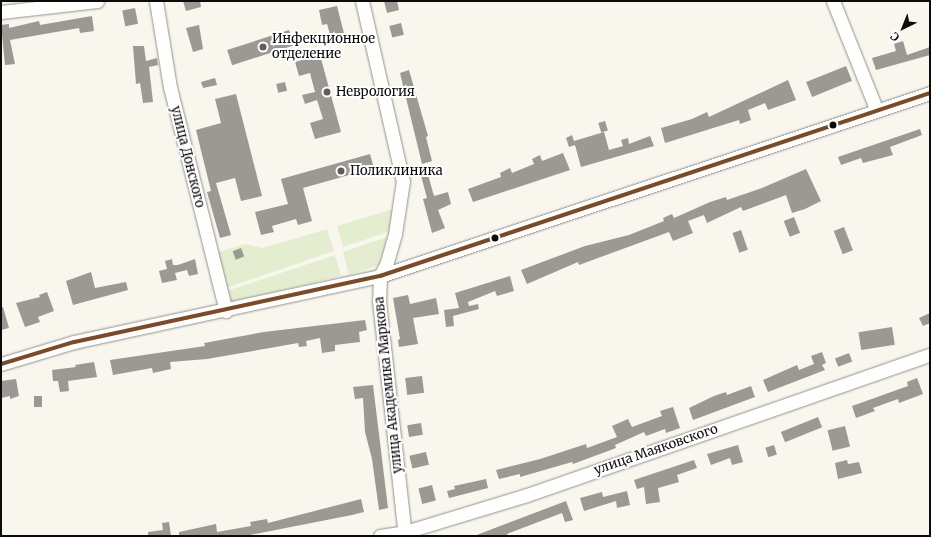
<!DOCTYPE html>
<meta charset="utf-8">
<style>
body{margin:0}
#map{position:relative;width:931px;height:537px;overflow:hidden;background:#f9f6ee;font-family:Merriweather,serif}
div>[style]{position:absolute}
.green>*{inset:0;background:#e5edd0}
.building>*{inset:0;background:#9c9894;transform-origin:0 0}
.roads{filter:drop-shadow(0 0 1px #92918d) drop-shadow(0 0 1px #92918d)}
.minor>*{height:13px;margin:-6.5px;padding:0 6.5px;transform-origin:6.5px;border-radius:6.5px;background:#fefefc}
.bus-1>*{height:4px;margin:-2px;padding:0 2px;transform-origin:2px;border-radius:2px;background:#7a4b2a}
.dots>*{width:11px;height:11px;translate:-50% -50%;box-sizing:border-box;border:2px solid #fff;border-radius:50%}
span{translate:-50% -50%;white-space:nowrap;text-align:center;line-height:1.15;-webkit-text-stroke:4px #fff;paint-order:stroke}
.poi-label{font-size:13px;color:#0b0b0b}
.left{translate:0 -50%;text-align:left}
.street-label{font-size:13px;color:#0b0b0b}
.frame{position:absolute;inset:0;border:2px solid #0b0b0b;pointer-events:none}
.north{position:absolute;left:883px;top:8px;width:40px;height:40px;-webkit-text-stroke:3px #fff;paint-order:stroke;rotate:223deg;font-size:11px;font-weight:700;line-height:16px;text-align:center;color:#0b0b0b}
.north::after{content:'';display:block;margin:auto;width:14px;height:18px;background:#0b0b0b;clip-path:polygon(50% 0,100% 100%,50% 72%,0 100%)}
</style>
<div id="map">
<div class="green">
<div style="clip-path:polygon(393px 209px,388px 232px,343px 247px,337px 226px)"></div>
<div style="clip-path:polygon(327px 229px,334px 251px,226px 288px,216px 253px,245px 244px,263px 248px)"></div>
<div style="clip-path:polygon(387px 237px,379px 265px,349px 275px,343px 252px)"></div>
<div style="clip-path:polygon(335px 255px,341px 276px,231px 302px,227px 291px)"></div>
</div>
<div class="building">
<div style="clip-path:polygon(183px 1px,200px 1px,201px 7px,186px 11px)"></div>
<div style="clip-path:polygon(384px 1px,397px 1px,399px 10px,387px 13px)"></div>
<div style="clip-path:polygon(337px 6px,345px 37px,332px 41px,327px 24px,322px 25px,319px 10px)"></div>
<div style="left:135px;top:8px;width:16px;height:13px;rotate:79deg"></div>
<div style="clip-path:polygon(92px 16px,94px 31px,80px 33px,79px 28px,10px 40px,15px 64px,5px 65px,1px 25px,9px 24px,9px 28px,39px 21px,40px 25px)"></div>
<div style="left:401px;top:23px;width:12px;height:12px;rotate:76deg"></div>
<div style="clip-path:polygon(199px 25px,203px 49px,193px 52px,186px 28px)"></div>
<div style="left:289px;top:30px;width:16px;height:65px;rotate:72deg"></div>
<div style="clip-path:polygon(903px 41px,907px 55px,930px 47px,930px 55px,876px 70px,872px 58px,896px 51px,894px 44px)"></div>
<div style="clip-path:polygon(133px 46px,144px 46px,146px 61px,157px 58px,158px 65px,149px 67px,153px 102px,143px 103px,140px 83px,136px 84px)"></div>
<div style="clip-path:polygon(320px 55px,341px 132px,315px 139px,310px 123px,323px 119px,317px 100px,305px 104px,302px 95px,315px 92px,310px 73px,299px 76px,295px 62px)"></div>
<div style="left:846px;top:66px;width:16px;height:43px;rotate:68deg"></div>
<div style="clip-path:polygon(409px 70px,428px 136px,426px 137px,432px 161px,422px 164px,400px 73px)"></div>
<div style="clip-path:polygon(215px 78px,217px 85px,203px 88px,201px 82px)"></div>
<div style="clip-path:polygon(788px 80px,796px 100px,768px 110px,765px 103px,748px 110px,751px 120px,740px 124px,739px 120px,665px 143px,661px 128px,692px 119px,707px 112px,709px 117px)"></div>
<div style="left:285px;top:82px;width:9px;height:9px;rotate:77deg"></div>
<div style="clip-path:polygon(236px 94px,262px 196px,241px 201px,235px 178px,216px 183px,231px 235px,220px 238px,207px 192px,211px 191px,196px 130px,221px 123px,215px 99px)"></div>
<div style="left:605px;top:121px;width:10px;height:7px;rotate:73deg"></div>
<div style="clip-path:polygon(920px 129px,922px 135px,890px 147px,893px 155px,863px 163px,861px 158px,841px 165px,838px 157px)"></div>
<div style="clip-path:polygon(604px 132px,609px 150px,623px 146px,621px 140px,628px 138px,629px 144px,650px 136px,654px 146px,581px 167px,575px 145px,569px 147px,566px 138px,572px 135px,574px 141px)"></div>
<div style="clip-path:polygon(563px 153px,570px 170px,473px 202px,468px 189px,501px 177px,500px 173px,510px 168px,512px 173px,534px 164px,532px 159px,540px 155px,542px 161px)"></div>
<div style="clip-path:polygon(370px 154px,374px 168px,303px 188px,312px 221px,298px 225px,296px 219px,272px 226px,274px 232px,261px 235px,255px 212px,288px 204px,281px 179px)"></div>
<div style="clip-path:polygon(806px 169px,821px 201px,805px 209px,792px 213px,786px 195px,743px 211px,741px 207px,707px 223px,704px 215px,688px 221px,693px 233px,673px 241px,669px 232px,579px 265px,578px 262px,527px 284px,521px 270px,585px 246px,629px 235px,664px 221px,663px 218px,672px 214px,674px 218px,710px 202px,726px 197px,727px 200px,762px 188px)"></div>
<div style="clip-path:polygon(427px 171px,434px 196px,448px 192px,451px 204px,438px 210px,445px 228px,432px 233px,423px 199px,427px 198px,420px 172px)"></div>
<div style="left:794px;top:217px;width:17px;height:11px;rotate:69deg"></div>
<div style="left:844px;top:227px;width:25px;height:11px;rotate:69deg"></div>
<div style="left:741px;top:230px;width:21px;height:9px;rotate:71deg"></div>
<div style="left:241px;top:248px;width:9px;height:9px;rotate:69deg"></div>
<div style="clip-path:polygon(172px 259px,173px 265px,178px 265px,195px 259px,198px 274px,189px 276px,187px 270px,175px 273px,177px 280px,162px 283px,159px 271px,167px 269px,165px 261px)"></div>
<div style="clip-path:polygon(91px 272px,95px 288px,126px 282px,128px 290px,73px 305px,66px 281px)"></div>
<div style="clip-path:polygon(510px 276px,514px 291px,497px 296px,495px 291px,468px 302px,469px 306px,478px 304px,479px 309px,453px 316px,454px 326px,446px 327px,444px 310px,459px 308px,455px 293px)"></div>
<div style="clip-path:polygon(47px 292px,54px 311px,38px 317px,40px 322px,25px 327px,16px 303px,40px 297px,39px 295px)"></div>
<div style="clip-path:polygon(408px 295px,410px 304px,436px 298px,439px 314px,413px 318px,418px 344px,399px 347px,398px 340px,400px 339px,393px 298px)"></div>
<div style="clip-path:polygon(3px 307px,9px 328px,1px 330px,1px 308px)"></div>
<div style="clip-path:polygon(930px 313px,930px 323px,923px 326px,919px 318px)"></div>
<div style="clip-path:polygon(365px 320px,367px 330px,359px 332px,360px 342px,335px 345px,335px 351px,322px 353px,320px 338px,306px 341px,307px 346px,299px 347px,298px 343px,207px 359px,170px 362px,171px 369px,153px 373px,152px 368px,113px 375px,110px 360px,205px 346px,204px 343px,264px 332px)"></div>
<div style="left:892px;top:327px;width:18px;height:34px;rotate:81deg"></div>
<div style="clip-path:polygon(822px 352px,826px 363px,822px 365px,825px 370px,768px 392px,763px 380px,797px 365px,799px 370px,814px 364px,811px 356px)"></div>
<div style="left:849px;top:353px;width:9px;height:15px;rotate:69deg"></div>
<div style="clip-path:polygon(94px 362px,97px 377px,68px 381px,69px 391px,60px 392px,58px 381px,53px 381px,52px 370px,76px 367px,75px 365px)"></div>
<div style="left:422px;top:376px;width:17px;height:17px;rotate:83deg"></div>
<div style="clip-path:polygon(917px 378px,923px 394px,899px 403px,898px 399px,873px 408px,875px 411px,856px 418px,852px 406px,908px 386px,907px 382px)"></div>
<div style="clip-path:polygon(16px 379px,19px 396px,10px 399px,10px 396px,1px 398px,1px 381px)"></div>
<div style="clip-path:polygon(373px 385px,388px 508px,379px 510px,372px 459px,365px 432px,363px 398px,355px 399px,353px 387px)"></div>
<div style="clip-path:polygon(751px 386px,755px 397px,693px 420px,689px 408px,714px 396px,726px 392px,727px 395px)"></div>
<div style="left:34px;top:396px;width:8px;height:11px"></div>
<div style="clip-path:polygon(673px 407px,680px 428px,666px 433px,665px 429px,646px 436px,644px 432px,615px 445px,616px 448px,573px 464px,572px 462px,520px 477px,520px 474px,499px 479px,496px 470px,540px 459px,586px 444px,587px 448px,617px 437px,612px 426px,628px 419px,632px 427px,662px 416px,660px 411px)"></div>
<div style="left:818px;top:417px;width:11px;height:40px;rotate:68deg"></div>
<div style="left:421px;top:423px;width:12px;height:14px;rotate:81deg"></div>
<div style="left:845px;top:426px;width:21px;height:18px;rotate:76deg"></div>
<div style="clip-path:polygon(738px 445px,743px 462px,732px 465px,730px 458px,711px 465px,707px 454px)"></div>
<div style="left:774px;top:445px;width:10px;height:9px;rotate:73deg"></div>
<div style="left:426px;top:452px;width:13px;height:17px;rotate:77deg"></div>
<div style="clip-path:polygon(694px 460px,697px 468px,677px 475px,679px 482px,658px 488px,660px 502px,646px 504px,644px 487px,637px 489px,634px 480px)"></div>
<div style="clip-path:polygon(847px 460px,848px 464px,859px 462px,862px 473px,838px 479px,835px 463px)"></div>
<div style="clip-path:polygon(486px 479px,488px 488px,449px 498px,447px 491px,455px 489px,454px 486px)"></div>
<div style="left:432px;top:485px;width:16px;height:14px;rotate:76deg"></div>
<div style="clip-path:polygon(627px 491px,630px 505px,617px 508px,616px 501px,584px 511px,580px 498px,602px 492px,603px 497px)"></div>
<div style="clip-path:polygon(361px 499px,364px 512px,352px 515px,245px 536px,179px 536px,179px 532px,216px 524px,217px 532px,251px 526px,250px 522px,267px 519px,268px 523px)"></div>
<div style="clip-path:polygon(566px 501px,573px 520px,565px 522px,562px 513px,507px 534px,508px 536px,474px 536px)"></div>
<div style="clip-path:polygon(169px 522px,171px 536px,148px 536px,148px 532px,163px 530px,162px 523px)"></div>
</div>
<div class="roads">
<div class="minor">
<div style="left:156px;top:1px;width:87px;rotate:80.8deg"></div>
<div style="left:170px;top:87px;width:231px;rotate:76deg"></div>
<div style="left:362px;top:1px;width:185px;rotate:77.2deg"></div>
<div style="left:403px;top:181px;width:54px;rotate:98.6deg"></div>
<div style="left:395px;top:234px;width:32px;rotate:106deg"></div>
<div style="left:386px;top:265px;width:13px;rotate:119deg"></div>
<div style="left:380px;top:276px;width:25px;rotate:92deg"></div>
<div style="left:379px;top:301px;width:236px;rotate:83.7deg"></div>
<div style="left:833px;top:1px;width:118px;rotate:68.2deg"></div>
<div style="left:1px;top:12px;width:97px;rotate:-6.5deg"></div>
<div style="left:1px;top:364px;width:76px;rotate:-16.8deg"></div>
<div style="left:74px;top:342px;width:313px;rotate:-12.2deg"></div>
<div style="left:380px;top:276px;width:580px;rotate:-18.4deg"></div>
<div style="left:380px;top:536px;width:25px;rotate:-9deg"></div>
<div style="left:405px;top:532px;width:127px;rotate:-16.9deg"></div>
<div style="left:527px;top:495px;width:427px;rotate:-19.2deg"></div>
</div>
</div>
<div class="bus-1">
<div style="left:1px;top:364px;width:76px;rotate:-16.8deg"></div>
<div style="left:74px;top:342px;width:313px;rotate:-12.2deg"></div>
<div style="left:380px;top:276px;width:580px;rotate:-18.4deg"></div>
</div>
<div class="dots">
<div style="left:263px;top:47px;background:#5e5d5a"></div>
<div style="left:327px;top:92px;background:#5e5d5a"></div>
<div style="left:833px;top:125px;background:#0b0b0b"></div>
<div style="left:341px;top:171px;background:#5e5d5a"></div>
<div style="left:495px;top:238px;background:#0b0b0b"></div>
</div>
<div class="poi-label">
<span class="left" style="left:272px;top:47px">Инфекционное<br>отделение</span>
<span class="left" style="left:336px;top:92px">Неврология</span>
<span class="left" style="left:350px;top:171px">Поликлиника</span>
</div>
<div class="street-label">
<span style="left:187px;top:157px;rotate:76deg">улица Донского</span>
<span style="left:389px;top:385px;rotate:-96deg">улица Академика Маркова</span>
<span style="left:656px;top:450px;rotate:-19deg">улица Маяковского</span>
</div>
<div class="frame"></div>
<div class="north">С</div>
</div>
